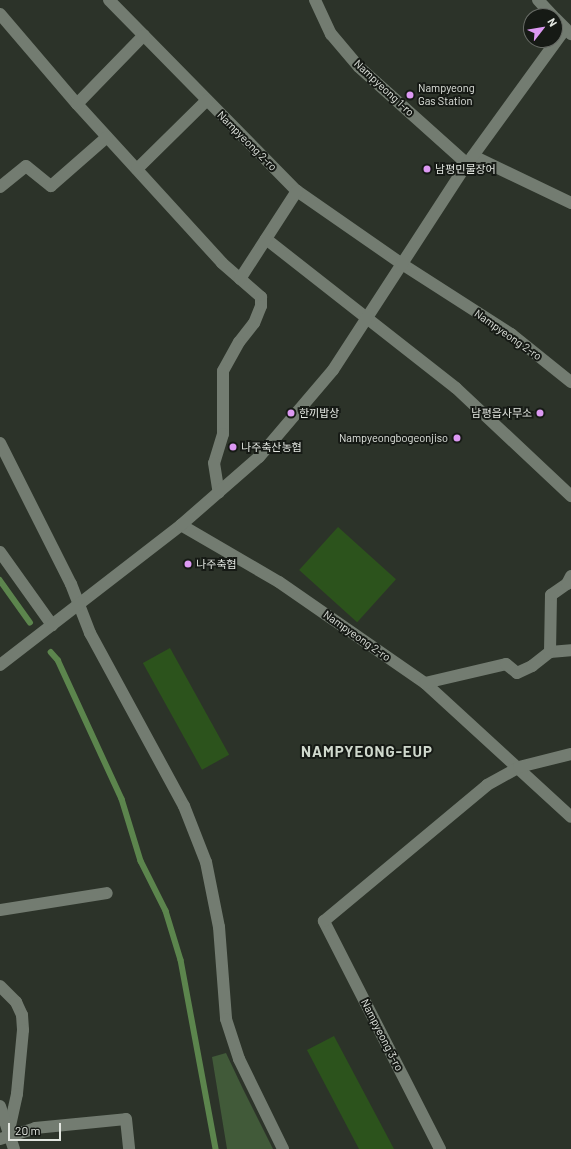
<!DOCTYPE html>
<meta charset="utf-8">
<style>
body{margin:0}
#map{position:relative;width:571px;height:1149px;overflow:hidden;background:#2c3329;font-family:Barlow,"Noto Sans KR",sans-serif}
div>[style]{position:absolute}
.green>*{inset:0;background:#415a39}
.stream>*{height:5.5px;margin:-2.75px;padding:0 2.75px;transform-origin:2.75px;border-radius:2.75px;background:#5c854d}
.building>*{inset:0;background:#2c531c;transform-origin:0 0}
.minor>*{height:12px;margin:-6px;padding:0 6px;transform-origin:6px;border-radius:6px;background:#737c71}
.dots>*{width:11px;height:11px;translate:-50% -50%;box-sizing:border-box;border:2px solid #161a15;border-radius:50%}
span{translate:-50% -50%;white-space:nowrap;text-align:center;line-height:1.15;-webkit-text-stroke:4px #161a15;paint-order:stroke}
.street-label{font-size:11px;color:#e2e6e0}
.poi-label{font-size:11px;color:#e2e6e0}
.left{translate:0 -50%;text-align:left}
.right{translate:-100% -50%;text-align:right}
.district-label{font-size:15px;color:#cfd8cc;font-weight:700;letter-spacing:1px}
.north{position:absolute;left:523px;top:8px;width:40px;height:40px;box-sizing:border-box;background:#161a15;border:1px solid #686c66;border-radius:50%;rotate:59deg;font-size:11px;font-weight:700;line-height:16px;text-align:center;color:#e2e6e0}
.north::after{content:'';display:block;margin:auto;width:14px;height:18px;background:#dd99f3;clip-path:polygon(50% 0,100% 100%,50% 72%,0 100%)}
.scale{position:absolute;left:8px;top:1123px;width:53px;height:18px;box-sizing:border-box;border:2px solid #e2e6e0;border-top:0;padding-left:5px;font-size:12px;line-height:14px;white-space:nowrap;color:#e2e6e0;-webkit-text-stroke:3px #161a15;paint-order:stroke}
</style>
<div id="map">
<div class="green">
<div style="clip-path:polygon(226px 1053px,243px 1089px,273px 1149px,227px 1149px,212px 1057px)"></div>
</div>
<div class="stream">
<div style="left:0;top:580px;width:52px;rotate:54.5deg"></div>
<div style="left:51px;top:652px;width:11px;rotate:49deg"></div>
<div style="left:58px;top:660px;width:153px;rotate:65.3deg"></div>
<div style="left:122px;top:799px;width:65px;rotate:73deg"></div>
<div style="left:141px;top:861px;width:56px;rotate:63.4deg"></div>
<div style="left:166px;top:911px;width:51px;rotate:73deg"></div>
<div style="left:181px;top:960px;width:192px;rotate:79.5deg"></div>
</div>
<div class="building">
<div style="left:338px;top:527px;width:78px;height:58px;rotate:42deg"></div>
<div style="left:170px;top:648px;width:122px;height:31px;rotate:61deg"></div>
<div style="clip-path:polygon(334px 1036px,394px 1149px,359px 1149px,307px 1050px)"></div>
</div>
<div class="minor">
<div style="left:109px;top:0;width:268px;rotate:45.5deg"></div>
<div style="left:297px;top:191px;width:128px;rotate:34.8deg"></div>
<div style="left:402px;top:264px;width:130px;rotate:32.7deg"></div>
<div style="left:511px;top:334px;width:77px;rotate:38.7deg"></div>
<div style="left:315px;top:0;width:38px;rotate:65deg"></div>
<div style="left:331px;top:34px;width:43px;rotate:49.7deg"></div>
<div style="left:359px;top:67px;width:145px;rotate:41.9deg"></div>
<div style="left:538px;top:0;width:22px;rotate:47deg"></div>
<div style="left:0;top:14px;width:118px;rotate:49.5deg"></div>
<div style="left:77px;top:104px;width:215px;rotate:47.6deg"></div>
<div style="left:222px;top:263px;width:52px;rotate:41.1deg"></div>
<div style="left:261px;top:297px;width:9px;rotate:90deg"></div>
<div style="left:261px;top:306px;width:18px;rotate:112deg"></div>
<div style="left:254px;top:323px;width:24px;rotate:128deg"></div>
<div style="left:239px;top:342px;width:33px;rotate:119deg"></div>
<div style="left:223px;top:371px;width:63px;rotate:90deg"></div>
<div style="left:223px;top:434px;width:30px;rotate:107deg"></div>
<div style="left:214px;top:463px;width:30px;rotate:81deg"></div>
<div style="left:555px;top:18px;width:23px;rotate:45deg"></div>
<div style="left:77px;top:104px;width:96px;rotate:-45.8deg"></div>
<div style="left:473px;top:156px;width:109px;rotate:25.6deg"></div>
<div style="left:137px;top:169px;width:98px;rotate:-44.6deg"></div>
<div style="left:0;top:187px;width:33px;rotate:-39deg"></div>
<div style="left:26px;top:166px;width:32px;rotate:39deg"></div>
<div style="left:51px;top:186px;width:74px;rotate:-41.2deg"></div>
<div style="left:266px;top:239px;width:241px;rotate:38.1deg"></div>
<div style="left:456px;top:388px;width:158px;rotate:43.2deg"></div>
<div style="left:240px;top:279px;width:105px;rotate:-57.1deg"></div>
<div style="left:0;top:443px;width:158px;rotate:63.3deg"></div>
<div style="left:71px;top:584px;width:53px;rotate:68.8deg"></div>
<div style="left:90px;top:633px;width:197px;rotate:61.5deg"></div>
<div style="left:184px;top:806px;width:60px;rotate:68.6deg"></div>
<div style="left:206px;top:862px;width:66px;rotate:78.7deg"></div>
<div style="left:219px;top:927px;width:92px;rotate:85.6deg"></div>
<div style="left:226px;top:1019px;width:42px;rotate:72deg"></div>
<div style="left:239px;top:1059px;width:100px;rotate:63.9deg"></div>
<div style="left:181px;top:525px;width:113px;rotate:30.2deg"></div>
<div style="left:279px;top:582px;width:178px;rotate:34.7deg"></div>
<div style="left:425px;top:683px;width:198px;rotate:42.5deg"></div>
<div style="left:0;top:552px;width:90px;rotate:54.5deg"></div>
<div style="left:550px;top:652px;width:21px;rotate:-5deg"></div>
<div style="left:0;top:665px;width:229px;rotate:-37.7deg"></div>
<div style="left:181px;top:525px;width:103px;rotate:-41.1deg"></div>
<div style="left:259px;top:457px;width:114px;rotate:-49.6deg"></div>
<div style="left:333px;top:370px;width:246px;rotate:-57deg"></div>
<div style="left:467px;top:164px;width:167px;rotate:-54deg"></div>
<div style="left:425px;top:683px;width:83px;rotate:-13.2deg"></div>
<div style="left:506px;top:664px;width:14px;rotate:39deg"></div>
<div style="left:517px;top:673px;width:17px;rotate:-25deg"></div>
<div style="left:532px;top:666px;width:23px;rotate:-38deg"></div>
<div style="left:550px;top:652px;width:57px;rotate:-89deg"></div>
<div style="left:551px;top:595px;width:19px;rotate:-35deg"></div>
<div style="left:567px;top:584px;width:9px;rotate:-63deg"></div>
<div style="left:0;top:910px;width:108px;rotate:-9deg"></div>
<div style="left:0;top:986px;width:23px;rotate:45deg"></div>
<div style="left:16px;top:1002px;width:14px;rotate:65deg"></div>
<div style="left:22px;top:1015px;width:15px;rotate:86deg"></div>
<div style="left:23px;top:1030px;width:64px;rotate:95.4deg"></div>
<div style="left:17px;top:1094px;width:42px;rotate:102.4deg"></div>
<div style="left:0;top:1106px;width:45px;rotate:72deg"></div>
<div style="left:0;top:1139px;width:37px;rotate:-17deg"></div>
<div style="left:35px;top:1128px;width:91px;rotate:-5.6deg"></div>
<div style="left:126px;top:1119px;width:30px;rotate:84deg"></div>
<div style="left:440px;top:1149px;width:256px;rotate:-117deg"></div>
<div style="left:324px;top:921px;width:212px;rotate:-39.8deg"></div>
<div style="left:487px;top:785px;width:37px;rotate:-29deg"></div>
<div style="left:519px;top:767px;width:54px;rotate:-14deg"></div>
</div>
<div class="dots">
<div style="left:410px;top:95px;background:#dd99f3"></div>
<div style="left:427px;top:169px;background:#dd99f3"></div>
<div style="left:291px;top:413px;background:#dd99f3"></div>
<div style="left:540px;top:413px;background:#dd99f3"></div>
<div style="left:457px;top:438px;background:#dd99f3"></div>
<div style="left:233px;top:447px;background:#dd99f3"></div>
<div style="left:188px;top:564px;background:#dd99f3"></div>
</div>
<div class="street-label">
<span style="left:384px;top:88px;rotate:43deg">Nampyeong 1-ro</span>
<span style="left:247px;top:141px;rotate:45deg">Nampyeong 2-ro</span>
<span style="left:508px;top:335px;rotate:35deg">Nampyeong 2-ro</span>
<span style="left:357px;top:636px;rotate:35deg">Nampyeong 2-ro</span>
<span style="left:382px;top:1035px;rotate:63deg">Nampyeong 3-ro</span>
</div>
<div class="poi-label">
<span class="left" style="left:418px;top:95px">Nampyeong<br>Gas Station</span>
<span class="left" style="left:435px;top:169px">남평민물장어</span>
<span class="left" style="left:299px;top:413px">한끼밥상</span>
<span class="right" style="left:532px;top:413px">남평읍사무소</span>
<span class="right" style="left:448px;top:438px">Nampyeongbogeonjiso</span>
<span class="left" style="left:241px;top:447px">나주축산농협</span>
<span class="left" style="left:196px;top:564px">나주축협</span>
</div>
<div class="district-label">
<span style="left:367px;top:752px">NAMPYEONG-EUP</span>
</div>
<div class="north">N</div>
<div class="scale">20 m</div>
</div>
